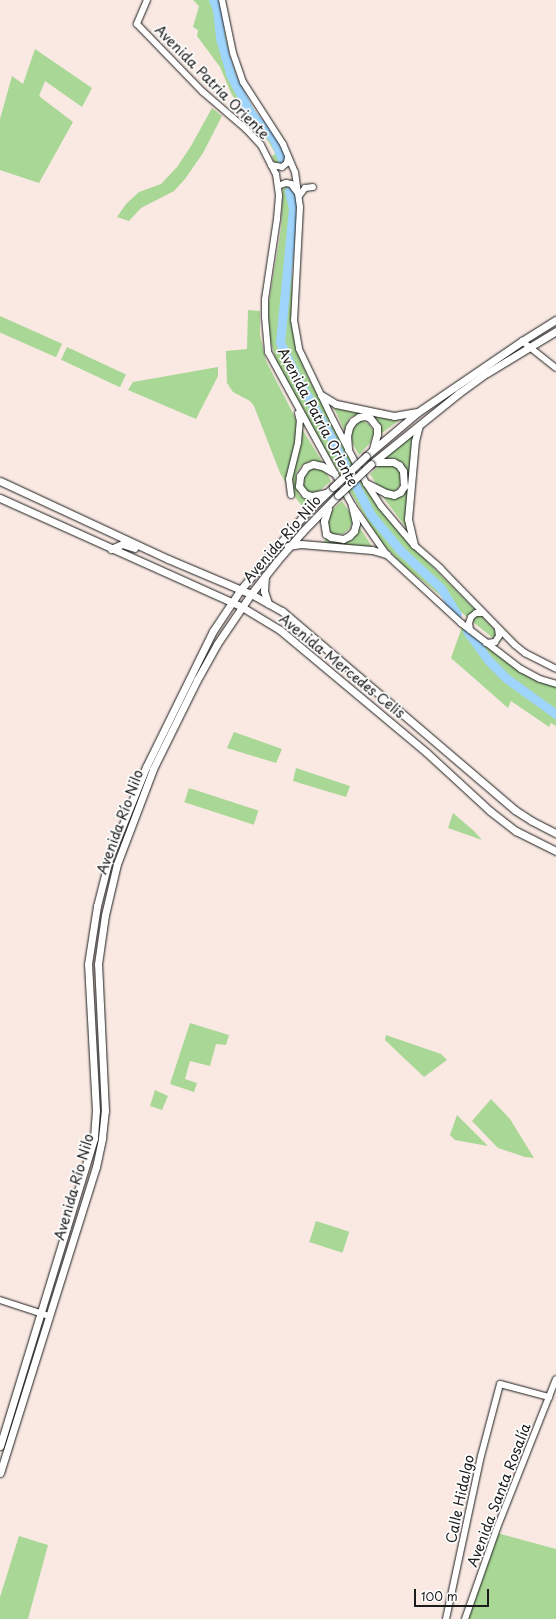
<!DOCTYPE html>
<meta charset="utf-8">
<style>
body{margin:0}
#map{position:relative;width:556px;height:1619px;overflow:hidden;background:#f9e9e2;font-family:"Playpen Sans",sans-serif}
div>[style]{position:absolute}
.green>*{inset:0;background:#a9d796;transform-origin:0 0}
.river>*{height:9px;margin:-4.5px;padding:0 4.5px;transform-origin:4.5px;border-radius:4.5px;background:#9fd4fd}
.roads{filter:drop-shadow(0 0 1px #1c1c1c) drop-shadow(0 0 1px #1c1c1c)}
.tertiary>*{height:6px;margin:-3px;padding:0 3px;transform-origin:3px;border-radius:3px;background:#fff}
.secondary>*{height:7px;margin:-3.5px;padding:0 3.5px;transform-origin:3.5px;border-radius:3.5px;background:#fff}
.bridges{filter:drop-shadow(0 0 1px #1c1c1c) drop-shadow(0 0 1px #1c1c1c)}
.secondary-bridge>*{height:7px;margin:-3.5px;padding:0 3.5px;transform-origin:3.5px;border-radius:3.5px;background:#fff}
span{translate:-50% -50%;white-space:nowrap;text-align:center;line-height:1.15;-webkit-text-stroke:3.5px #fff;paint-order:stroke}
.street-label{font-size:14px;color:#1c1c1c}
.scale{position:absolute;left:414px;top:1589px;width:75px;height:18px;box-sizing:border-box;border:2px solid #1c1c1c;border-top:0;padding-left:5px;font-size:12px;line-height:14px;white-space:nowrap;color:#1c1c1c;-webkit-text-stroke:3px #fff;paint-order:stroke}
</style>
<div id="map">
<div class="green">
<div style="clip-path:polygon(193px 0,218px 0,230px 57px,239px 82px,253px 108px,274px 137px,282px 152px,284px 162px,275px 163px,272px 157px,275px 153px,268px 141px,245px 115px,231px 93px,220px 67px,197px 36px,198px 30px,193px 27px,199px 6px)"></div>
<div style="clip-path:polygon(35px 49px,92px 88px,82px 107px,45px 81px,39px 96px,73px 122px,39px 183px,0 170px,0 119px,12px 76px,23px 84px)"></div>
<div style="clip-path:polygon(212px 108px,222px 116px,203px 153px,185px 179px,174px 191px,141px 208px,129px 221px,117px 217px,126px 204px,139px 192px,161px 184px,177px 167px,191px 146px)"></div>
<div style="clip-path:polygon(286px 186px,290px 186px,297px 195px,296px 224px,292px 273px,292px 325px,297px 351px,308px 377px,363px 482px,419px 553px,503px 638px,499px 643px,404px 566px,379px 540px,319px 439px,276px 361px,269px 336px,268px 308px,281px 229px,283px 189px)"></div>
<div style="clip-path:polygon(248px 310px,260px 311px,260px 335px,266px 361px,296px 419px,297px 432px,286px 483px,280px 473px,254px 406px,250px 401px,233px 392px,227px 383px,226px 351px,247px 349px)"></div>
<div style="left:0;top:316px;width:68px;height:15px;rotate:24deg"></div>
<div style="left:67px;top:347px;width:65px;height:14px;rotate:25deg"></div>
<div style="clip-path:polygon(218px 367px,218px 376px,196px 419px,128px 390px,133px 382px)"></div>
<div style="clip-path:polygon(334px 408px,391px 419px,401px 419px,382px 433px,374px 416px,359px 414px,350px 417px,346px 425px,345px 432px)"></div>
<div style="clip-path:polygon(361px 420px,369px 424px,374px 432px,370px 443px,359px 455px,350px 439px,350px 433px,353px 423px)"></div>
<div style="clip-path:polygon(302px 429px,323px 463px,310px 461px,301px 466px,296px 474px,296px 485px,299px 495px,304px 498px,315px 500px,308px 507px,302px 506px,295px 497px,291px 481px,299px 451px)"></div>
<div style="clip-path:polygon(413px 434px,408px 530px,383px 497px,393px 498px,406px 488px,407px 474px,405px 467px,395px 458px,386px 458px)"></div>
<div style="clip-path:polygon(380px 465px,390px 465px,399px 469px,401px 479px,400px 486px,396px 490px,391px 492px,377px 485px,370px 474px)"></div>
<div style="clip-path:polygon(310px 468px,325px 471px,331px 481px,318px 492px,310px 492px,303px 488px,303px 476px)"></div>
<div style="clip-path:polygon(342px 501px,352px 516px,352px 523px,350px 528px,343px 534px,333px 534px,329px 531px,327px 519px,331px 511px)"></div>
<div style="clip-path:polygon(358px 525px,373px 548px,323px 543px,327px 537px,338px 541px)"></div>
<div style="clip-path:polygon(462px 627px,498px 656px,536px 680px,556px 687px,556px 726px,551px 723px,549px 727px,511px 701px,508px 708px,451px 658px)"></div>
<div style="clip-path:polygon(234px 732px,282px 749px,276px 763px,227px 748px)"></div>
<div style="clip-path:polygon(296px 768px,350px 786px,346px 797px,293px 781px)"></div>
<div style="left:189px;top:788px;width:73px;height:15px;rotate:18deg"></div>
<div style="clip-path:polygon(453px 813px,474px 831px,482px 840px,448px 828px)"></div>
<div style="clip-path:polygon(190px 1023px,229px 1035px,226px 1045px,216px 1044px,210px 1066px,190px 1061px,185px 1079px,197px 1083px,194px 1092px,170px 1084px)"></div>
<div style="clip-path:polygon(386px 1035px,441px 1054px,447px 1060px,424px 1077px,385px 1040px)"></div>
<div style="clip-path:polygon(155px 1090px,168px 1096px,162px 1110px,150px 1106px)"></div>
<div style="clip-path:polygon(491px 1099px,510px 1119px,534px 1158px,525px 1157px,498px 1148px,472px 1121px)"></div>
<div style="clip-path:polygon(457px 1115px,488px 1146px,455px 1140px,450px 1135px)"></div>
<div style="left:316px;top:1221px;width:35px;height:22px;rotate:18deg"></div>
<div style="clip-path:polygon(497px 1533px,556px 1549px,556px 1619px,467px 1619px)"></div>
<div style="clip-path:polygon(19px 1536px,48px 1545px,28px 1619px,0 1619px,0 1597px)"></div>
</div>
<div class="river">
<div style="left:213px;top:0;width:10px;rotate:66deg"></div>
<div style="left:217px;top:9px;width:29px;rotate:84deg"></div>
<div style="left:220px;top:38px;width:37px;rotate:74deg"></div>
<div style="left:230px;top:74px;width:43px;rotate:62.2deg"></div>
<div style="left:250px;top:112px;width:37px;rotate:49deg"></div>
<div style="left:274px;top:140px;width:21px;rotate:67deg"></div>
<div style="left:289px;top:191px;width:17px;rotate:77deg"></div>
<div style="left:293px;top:208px;width:135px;rotate:95.5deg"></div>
<div style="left:280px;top:342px;width:42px;rotate:64.7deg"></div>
<div style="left:298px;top:380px;width:53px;rotate:59.6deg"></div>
<div style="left:325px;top:426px;width:100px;rotate:62.7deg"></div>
<div style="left:371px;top:515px;width:47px;rotate:50.2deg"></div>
<div style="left:401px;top:551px;width:54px;rotate:42.8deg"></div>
<div style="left:441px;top:588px;width:31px;rotate:59deg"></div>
<div style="left:467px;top:631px;width:37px;rotate:54deg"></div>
<div style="left:489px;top:661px;width:24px;rotate:45deg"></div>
<div style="left:506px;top:678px;width:62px;rotate:35.8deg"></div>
</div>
<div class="roads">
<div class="tertiary">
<div style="left:147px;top:0;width:26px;rotate:113deg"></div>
<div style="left:137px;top:24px;width:95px;rotate:45.9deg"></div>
<div style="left:203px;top:92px;width:57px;rotate:40.7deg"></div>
<div style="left:246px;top:129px;width:22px;rotate:47deg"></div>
<div style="left:261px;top:145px;width:33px;rotate:63deg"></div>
<div style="left:276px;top:174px;width:22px;rotate:82deg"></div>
<div style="left:279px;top:196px;width:23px;rotate:95deg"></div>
<div style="left:277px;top:219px;width:81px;rotate:98.5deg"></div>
<div style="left:265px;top:299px;width:18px;rotate:90deg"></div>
<div style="left:265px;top:317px;width:35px;rotate:85deg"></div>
<div style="left:268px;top:352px;width:175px;rotate:61.2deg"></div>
<div style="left:352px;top:505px;width:60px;rotate:55.2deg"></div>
<div style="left:386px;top:554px;width:102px;rotate:42.6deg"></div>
<div style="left:461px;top:623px;width:76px;rotate:37.5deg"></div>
<div style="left:521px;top:669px;width:21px;rotate:28deg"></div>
<div style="left:540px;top:679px;width:17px;rotate:17deg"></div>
<div style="left:222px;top:0;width:54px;rotate:78.3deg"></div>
<div style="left:233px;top:53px;width:31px;rotate:71deg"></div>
<div style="left:243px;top:82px;width:74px;rotate:57.2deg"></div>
<div style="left:283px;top:144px;width:30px;rotate:67deg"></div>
<div style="left:295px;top:172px;width:35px;rotate:82deg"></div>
<div style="left:300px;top:207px;width:113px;rotate:93deg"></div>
<div style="left:294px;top:320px;width:29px;rotate:80deg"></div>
<div style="left:299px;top:349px;width:79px;rotate:64.4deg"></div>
<div style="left:333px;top:420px;width:71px;rotate:62.4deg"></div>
<div style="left:366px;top:483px;width:27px;rotate:57deg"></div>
<div style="left:381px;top:506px;width:51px;rotate:49.8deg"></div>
<div style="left:414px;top:545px;width:35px;rotate:41deg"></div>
<div style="left:440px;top:568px;width:107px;rotate:45.8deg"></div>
<div style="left:515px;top:645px;width:13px;rotate:39deg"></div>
<div style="left:525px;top:653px;width:35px;rotate:27deg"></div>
<div style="left:271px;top:165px;width:11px;rotate:10deg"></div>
<div style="left:282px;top:167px;width:6px;rotate:-39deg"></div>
<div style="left:287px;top:163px;width:6px;rotate:-81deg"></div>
<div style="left:278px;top:186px;width:9px;rotate:-21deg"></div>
<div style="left:286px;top:183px;width:5px;rotate:11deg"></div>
<div style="left:291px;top:184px;width:10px;rotate:53deg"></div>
<div style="left:299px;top:196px;width:10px;rotate:-53deg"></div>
<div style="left:305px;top:188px;width:8px;rotate:-7deg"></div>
<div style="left:522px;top:341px;width:43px;rotate:38.5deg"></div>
<div style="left:291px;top:495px;width:16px;rotate:-97deg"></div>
<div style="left:289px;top:479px;width:38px;rotate:-76deg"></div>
<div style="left:298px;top:442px;width:21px;rotate:-85deg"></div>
<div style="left:300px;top:421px;width:8px;rotate:-104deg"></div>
<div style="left:470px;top:630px;width:7px;rotate:-98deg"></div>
<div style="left:469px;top:623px;width:6px;rotate:-72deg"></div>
<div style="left:471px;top:617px;width:6px;rotate:-39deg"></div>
<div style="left:476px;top:613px;width:7px"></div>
<div style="left:486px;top:643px;width:9px;rotate:-6deg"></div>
<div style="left:495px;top:642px;width:7px;rotate:-56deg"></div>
<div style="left:499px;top:636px;width:7px;rotate:-98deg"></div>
<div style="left:0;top:1300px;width:52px;rotate:18.1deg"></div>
<div style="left:446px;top:1619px;width:167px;rotate:-77.9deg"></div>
<div style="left:481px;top:1456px;width:74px;rotate:-75.2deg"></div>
<div style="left:500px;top:1384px;width:51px;rotate:14.9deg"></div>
<div style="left:465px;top:1619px;width:96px;rotate:-70.6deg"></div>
<div style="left:497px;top:1528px;width:160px;rotate:-68.4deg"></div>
</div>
<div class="secondary">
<div style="left:321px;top:395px;width:17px;rotate:31deg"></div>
<div style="left:336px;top:404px;width:44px;rotate:11.8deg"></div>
<div style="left:379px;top:413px;width:15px;rotate:11deg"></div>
<div style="left:394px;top:416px;width:22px;rotate:-10deg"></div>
<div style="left:348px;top:449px;width:13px;rotate:-94deg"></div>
<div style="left:347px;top:436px;width:9px;rotate:-77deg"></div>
<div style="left:349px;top:427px;width:7px;rotate:-56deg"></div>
<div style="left:353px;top:421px;width:7px;rotate:-34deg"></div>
<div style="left:359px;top:417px;width:6px;rotate:-9deg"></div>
<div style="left:365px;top:416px;width:5px;rotate:22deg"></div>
<div style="left:370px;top:418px;width:11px;rotate:52deg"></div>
<div style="left:377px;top:427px;width:7px;rotate:90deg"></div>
<div style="left:377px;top:434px;width:16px;rotate:105deg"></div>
<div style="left:366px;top:456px;width:68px;rotate:-40.2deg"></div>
<div style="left:418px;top:412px;width:126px;rotate:-34.3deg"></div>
<div style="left:522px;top:341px;width:40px;rotate:-32deg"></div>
<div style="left:371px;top:464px;width:113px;rotate:-38.9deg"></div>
<div style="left:459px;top:393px;width:34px;rotate:-36deg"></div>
<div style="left:487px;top:373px;width:81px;rotate:-31.3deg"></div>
<div style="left:0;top:481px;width:185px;rotate:24.9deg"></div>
<div style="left:168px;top:559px;width:90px;rotate:22.9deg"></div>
<div style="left:251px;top:594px;width:35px;rotate:29deg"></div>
<div style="left:282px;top:611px;width:306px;rotate:40.5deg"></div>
<div style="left:515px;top:810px;width:20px;rotate:33deg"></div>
<div style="left:532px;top:821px;width:27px;rotate:27deg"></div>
<div style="left:366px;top:483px;width:22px;rotate:27deg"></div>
<div style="left:386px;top:493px;width:8px;rotate:14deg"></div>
<div style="left:394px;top:495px;width:7px;rotate:-27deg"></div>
<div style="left:400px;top:492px;width:7px;rotate:-56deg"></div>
<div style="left:404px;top:486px;width:15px;rotate:-94deg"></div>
<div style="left:403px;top:471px;width:7px;rotate:-124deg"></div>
<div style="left:399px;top:465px;width:7px;rotate:-153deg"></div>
<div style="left:393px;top:462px;width:19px;rotate:180deg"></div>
<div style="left:326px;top:493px;width:14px;rotate:168deg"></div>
<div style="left:312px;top:496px;width:7px;rotate:-164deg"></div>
<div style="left:305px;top:494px;width:10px;rotate:-127deg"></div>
<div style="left:299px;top:486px;width:10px;rotate:-84deg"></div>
<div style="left:300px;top:476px;width:11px;rotate:-56deg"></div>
<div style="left:306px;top:467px;width:8px;rotate:-23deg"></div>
<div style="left:313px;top:464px;width:9px;rotate:13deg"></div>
<div style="left:322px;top:466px;width:14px;rotate:30deg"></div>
<div style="left:0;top:498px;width:265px;rotate:24.2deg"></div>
<div style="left:242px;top:607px;width:44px;rotate:31.2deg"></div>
<div style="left:280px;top:630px;width:192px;rotate:39.9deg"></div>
<div style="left:427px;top:753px;width:86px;rotate:42.6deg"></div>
<div style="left:490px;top:811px;width:33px;rotate:38deg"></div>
<div style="left:516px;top:831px;width:45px;rotate:26.6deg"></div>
<div style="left:328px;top:509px;width:13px;rotate:108deg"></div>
<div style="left:324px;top:521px;width:13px;rotate:81deg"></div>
<div style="left:326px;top:534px;width:6px;rotate:31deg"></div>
<div style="left:331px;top:537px;width:12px;rotate:9deg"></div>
<div style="left:343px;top:539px;width:7px;rotate:-27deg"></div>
<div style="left:349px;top:536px;width:7px;rotate:-45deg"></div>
<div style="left:354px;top:531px;width:8px;rotate:-76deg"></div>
<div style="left:356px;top:523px;width:18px;rotate:-103deg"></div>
<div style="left:414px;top:545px;width:27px;rotate:-103deg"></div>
<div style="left:408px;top:519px;width:78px;rotate:-84.9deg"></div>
<div style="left:415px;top:441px;width:16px;rotate:-76deg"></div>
<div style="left:288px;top:546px;width:13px;rotate:-9deg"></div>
<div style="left:301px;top:544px;width:71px;rotate:4.8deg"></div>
<div style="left:372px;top:550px;width:15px;rotate:16deg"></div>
<div style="left:111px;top:549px;width:12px;rotate:-24deg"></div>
<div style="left:122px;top:544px;width:13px;rotate:18deg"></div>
<div style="left:265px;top:576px;width:15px;rotate:94deg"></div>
<div style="left:264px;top:591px;width:13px;rotate:72deg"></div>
<div style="left:0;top:1446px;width:322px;rotate:-73deg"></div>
<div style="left:94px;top:1138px;width:27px;rotate:-86deg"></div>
<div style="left:96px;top:1111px;width:147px;rotate:-93.1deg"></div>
<div style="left:88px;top:964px;width:59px;rotate:-81.2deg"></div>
<div style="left:97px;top:906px;width:49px;rotate:-75.7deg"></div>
<div style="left:109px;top:859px;width:99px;rotate:-68.1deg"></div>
<div style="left:146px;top:767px;width:152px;rotate:-63.8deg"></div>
<div style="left:213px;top:631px;width:50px;rotate:-56.3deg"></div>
<div style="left:241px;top:589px;width:99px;rotate:-49.5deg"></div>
<div style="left:305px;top:514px;width:39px;rotate:-44deg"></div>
<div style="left:0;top:1473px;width:321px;rotate:-72.6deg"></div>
<div style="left:96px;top:1167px;width:30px;rotate:-78deg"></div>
<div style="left:102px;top:1138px;width:27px;rotate:-84deg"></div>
<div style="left:105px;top:1111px;width:147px;rotate:-92.7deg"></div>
<div style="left:98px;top:964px;width:49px;rotate:-81.9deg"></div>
<div style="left:105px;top:915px;width:52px;rotate:-76.8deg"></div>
<div style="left:117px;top:864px;width:102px;rotate:-69.2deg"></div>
<div style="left:153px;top:769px;width:99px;rotate:-63.7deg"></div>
<div style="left:197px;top:680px;width:41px;rotate:-60.9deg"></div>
<div style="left:217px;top:644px;width:60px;rotate:-55.8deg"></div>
<div style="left:251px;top:594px;width:42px;rotate:-51.8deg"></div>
<div style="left:277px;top:561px;width:38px;rotate:-49deg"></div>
<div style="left:302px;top:532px;width:52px;rotate:-45.8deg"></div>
</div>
</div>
<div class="bridges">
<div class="secondary-bridge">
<div style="left:333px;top:487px;width:45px;rotate:-43.2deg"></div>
<div style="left:338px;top:495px;width:45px;rotate:-43.2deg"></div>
</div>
</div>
<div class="street-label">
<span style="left:212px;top:82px;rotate:45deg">Avenida Patria Oriente</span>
<span style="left:318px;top:417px;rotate:62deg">Avenida Patria Oriente</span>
<span style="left:282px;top:539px;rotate:-49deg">Avenida Río Nilo</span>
<span style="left:342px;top:666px;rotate:39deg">Avenida Mercedes Celis</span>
<span style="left:120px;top:822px;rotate:-70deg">Avenida Río Nilo</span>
<span style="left:74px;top:1187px;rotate:-74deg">Avenida Río Nilo</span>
<span style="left:499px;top:1495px;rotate:-69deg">Avenida Santa Rosalía</span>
<span style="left:460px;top:1499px;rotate:-78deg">Calle Hidalgo</span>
</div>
<div class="scale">100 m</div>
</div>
